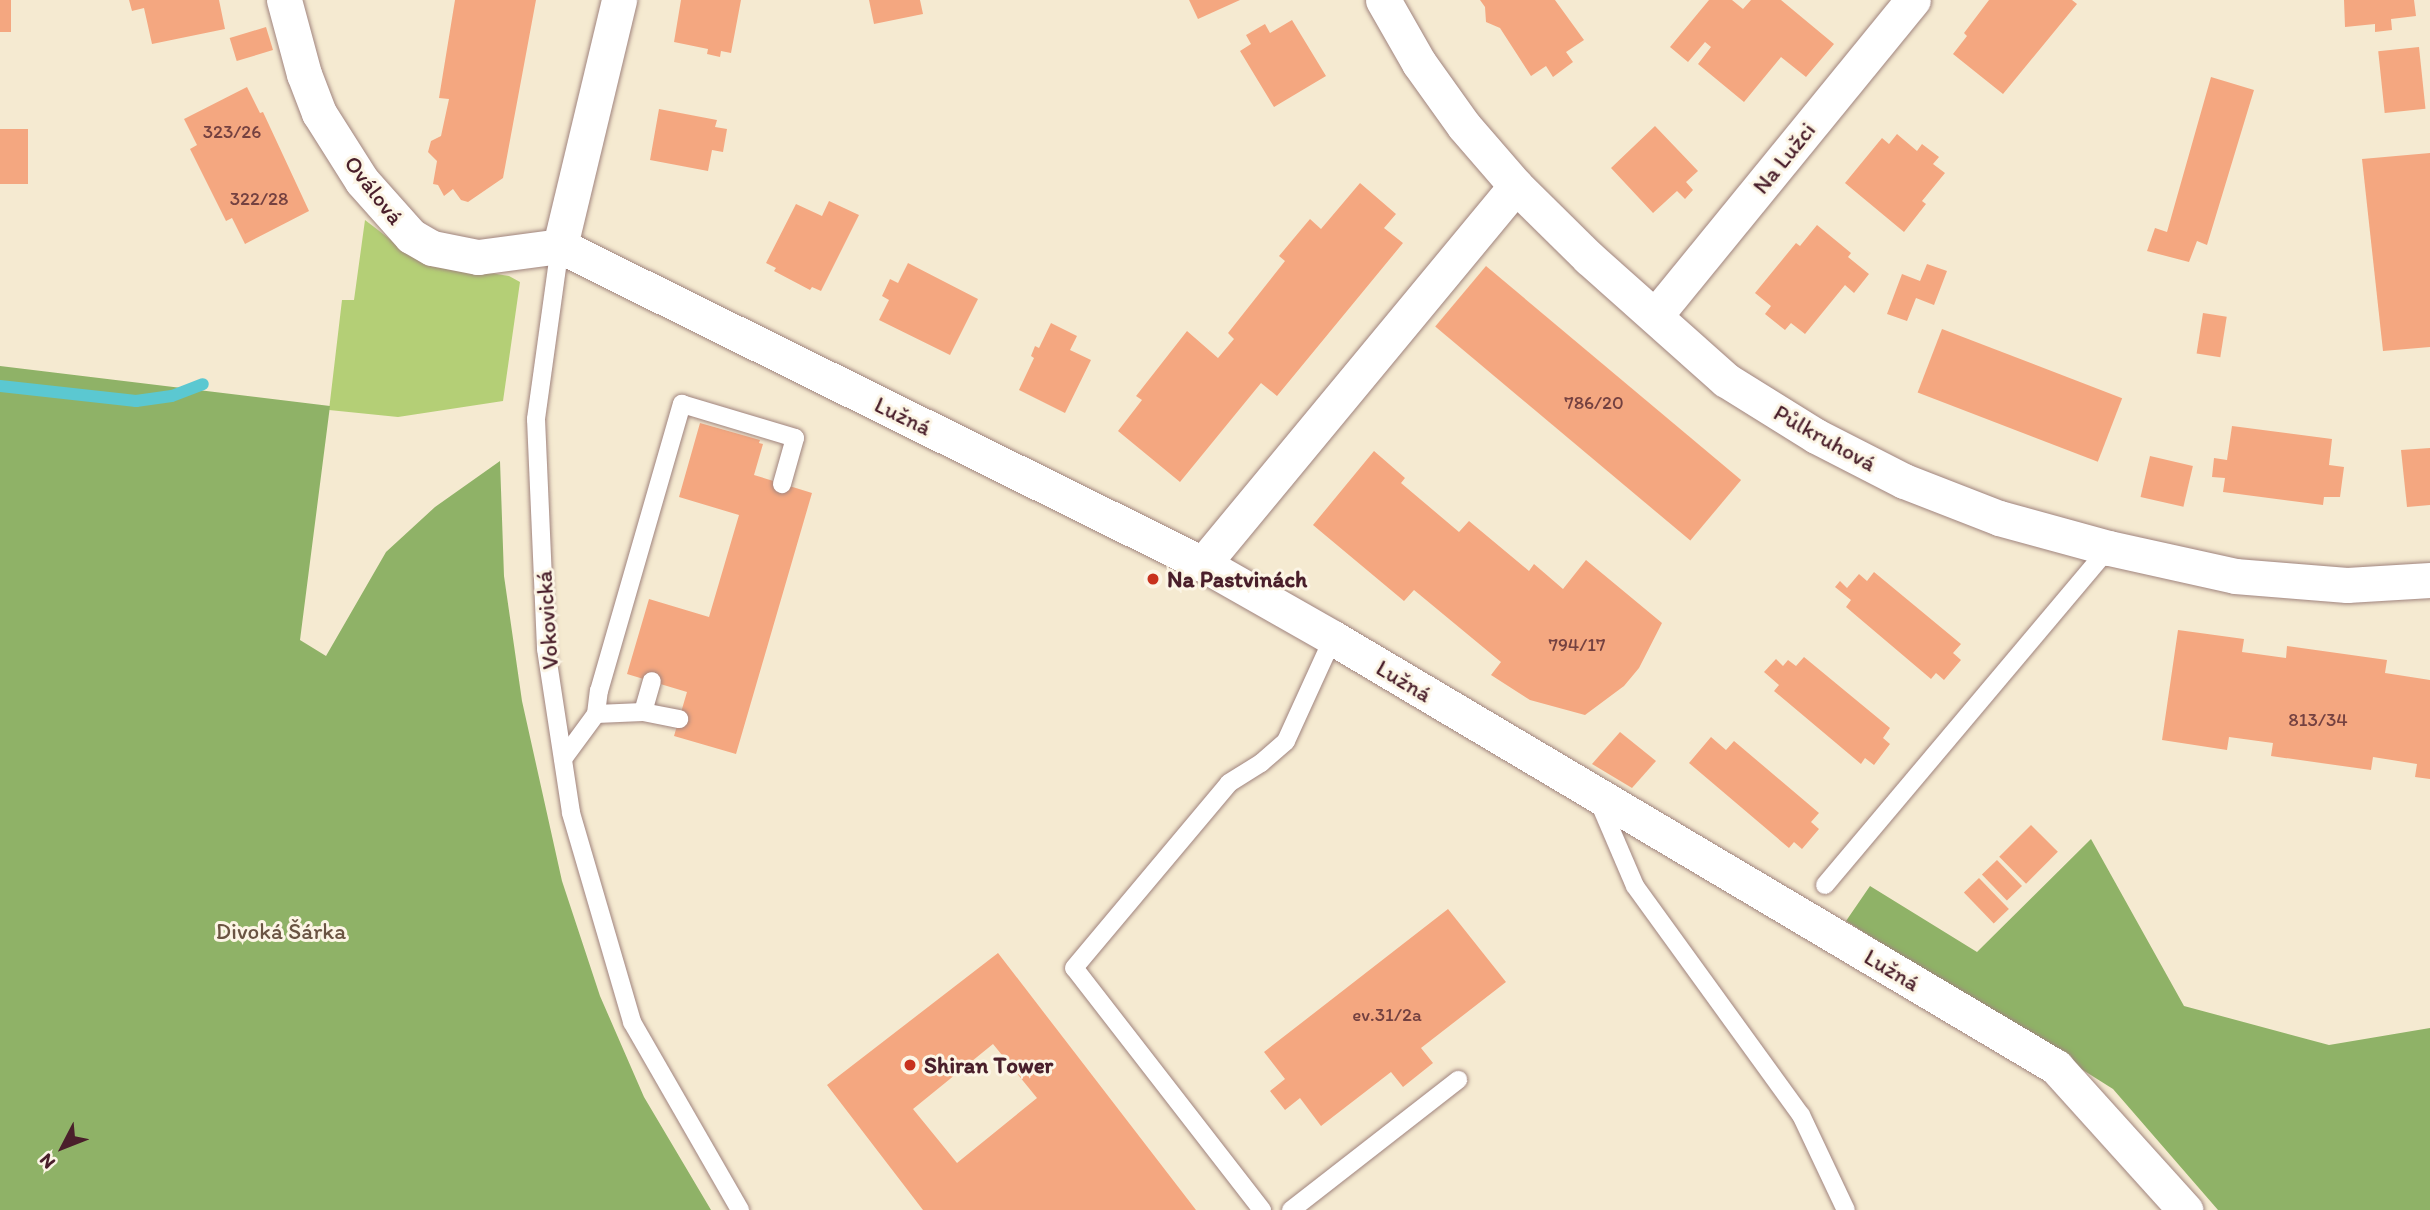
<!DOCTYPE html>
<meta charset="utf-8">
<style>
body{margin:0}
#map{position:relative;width:2430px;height:1210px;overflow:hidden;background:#f5ead1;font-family:Itim,sans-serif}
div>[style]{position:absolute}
.green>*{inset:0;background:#b4cf76}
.forest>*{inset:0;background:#8fb267}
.stream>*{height:12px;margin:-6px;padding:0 6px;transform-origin:6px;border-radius:6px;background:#5bc8d1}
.building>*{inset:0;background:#f4a780;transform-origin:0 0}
.roads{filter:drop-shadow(0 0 2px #a0847e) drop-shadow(0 0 2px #a0847e)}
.lane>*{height:18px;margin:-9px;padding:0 9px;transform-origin:9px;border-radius:9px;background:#fff}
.street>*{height:35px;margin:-17.5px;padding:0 17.5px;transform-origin:17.5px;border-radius:17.5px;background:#fff}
.dots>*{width:19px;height:19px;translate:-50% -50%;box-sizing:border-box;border:4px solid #fcf5e5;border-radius:50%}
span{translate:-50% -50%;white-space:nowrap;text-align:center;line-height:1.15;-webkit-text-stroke:6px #fcf5e5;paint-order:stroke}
.number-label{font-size:19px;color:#744140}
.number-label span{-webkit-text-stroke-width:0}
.street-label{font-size:23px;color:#4a1f2b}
.poi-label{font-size:23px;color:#4a1f2b;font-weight:700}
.left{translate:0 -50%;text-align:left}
.park-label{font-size:23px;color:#6a5442}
.north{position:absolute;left:28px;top:1112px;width:70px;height:70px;-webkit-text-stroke:5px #fcf5e5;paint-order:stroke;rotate:228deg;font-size:19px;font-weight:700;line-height:28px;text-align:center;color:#4a1f2b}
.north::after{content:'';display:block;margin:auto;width:24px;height:32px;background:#4a1f2b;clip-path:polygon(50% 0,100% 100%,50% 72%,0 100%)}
</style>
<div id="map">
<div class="green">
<div style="clip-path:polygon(365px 220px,413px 257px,433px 267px,466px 269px,509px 276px,520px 282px,503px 401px,398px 417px,329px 410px,342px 300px,354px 300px)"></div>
</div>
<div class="forest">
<div style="clip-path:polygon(0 366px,330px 406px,300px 640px,326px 656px,386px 552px,435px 507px,500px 461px,504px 576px,522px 701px,562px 881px,600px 996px,644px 1097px,711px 1210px,0 1210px)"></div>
<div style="clip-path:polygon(2091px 839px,2184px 1006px,2329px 1045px,2430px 1028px,2430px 1210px,2218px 1210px,2113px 1089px,1846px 921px,1870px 886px,1977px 952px)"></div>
</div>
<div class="stream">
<div style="left:0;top:386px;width:137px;rotate:6.3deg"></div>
<div style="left:136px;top:401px;width:36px;rotate:-8deg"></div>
<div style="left:172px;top:396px;width:33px;rotate:-21deg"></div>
</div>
<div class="building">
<div style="left:0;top:0;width:11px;height:32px"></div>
<div style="clip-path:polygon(129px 0,219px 0,225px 29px,152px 44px,144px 8px,132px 11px)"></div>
<div style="clip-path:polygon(455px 0,536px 0,503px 178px,468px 202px,461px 200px,453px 189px,444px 196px,438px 185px,433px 184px,437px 161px,428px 152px,431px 141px,441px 136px,449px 99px,439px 98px)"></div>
<div style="clip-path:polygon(681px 0,741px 0,731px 53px,721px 51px,720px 57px,707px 54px,708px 49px,674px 42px)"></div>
<div style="clip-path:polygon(869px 0,920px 0,923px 14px,874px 24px)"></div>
<div style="clip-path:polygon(1189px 0,1240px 0,1198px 19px)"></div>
<div style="clip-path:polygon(1480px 0,1555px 0,1584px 40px,1566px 52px,1573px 62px,1553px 77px,1546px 66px,1531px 76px,1500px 28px,1486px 22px,1485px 7px)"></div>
<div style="clip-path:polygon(1709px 0,1732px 0,1743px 9px,1751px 0,1781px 0,1834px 44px,1806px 77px,1781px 57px,1744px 102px,1698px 64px,1711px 47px,1705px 42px,1688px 62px,1670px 47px)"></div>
<div style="clip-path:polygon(1989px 0,2072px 0,2077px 4px,2003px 94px,1953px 54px,1967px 36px,1964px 33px)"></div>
<div style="clip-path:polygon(2344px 0,2414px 0,2416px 16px,2391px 19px,2392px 30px,2375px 32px,2375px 24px,2345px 27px)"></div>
<div style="clip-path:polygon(1292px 20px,1326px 76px,1274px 107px,1240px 51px,1251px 44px,1246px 35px,1265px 24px,1270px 33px)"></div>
<div style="left:266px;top:27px;width:24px;height:38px;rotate:73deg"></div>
<div style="left:2419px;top:47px;width:62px;height:41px;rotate:84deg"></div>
<div style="clip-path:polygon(2211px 77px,2254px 90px,2207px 245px,2197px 241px,2189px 262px,2147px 251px,2155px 228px,2167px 232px)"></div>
<div style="clip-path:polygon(247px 87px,260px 113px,263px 112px,309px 211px,245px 244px,232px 218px,226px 221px,190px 149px,197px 145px,184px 119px)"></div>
<div style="clip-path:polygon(659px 109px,717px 120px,715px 127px,727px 129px,723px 152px,712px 150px,708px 171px,650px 160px)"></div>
<div style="clip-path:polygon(1655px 126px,1698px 171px,1686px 182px,1693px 190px,1685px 199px,1677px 191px,1653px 213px,1611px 168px)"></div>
<div style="left:0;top:129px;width:28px;height:55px"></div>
<div style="clip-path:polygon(1897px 134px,1917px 151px,1922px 144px,1939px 157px,1933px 164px,1945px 173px,1922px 201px,1926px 204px,1904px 232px,1845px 183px,1882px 138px,1889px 144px)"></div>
<div style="clip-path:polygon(2430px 153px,2430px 347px,2383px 351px,2362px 159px)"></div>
<div style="clip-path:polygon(1360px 183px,1396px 214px,1384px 228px,1403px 243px,1277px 396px,1261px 383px,1180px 482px,1118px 431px,1142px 400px,1136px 396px,1187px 331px,1218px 358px,1234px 339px,1228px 333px,1285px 261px,1279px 256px,1310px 219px,1321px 229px)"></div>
<div style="clip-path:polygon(829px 201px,859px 215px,821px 291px,812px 287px,810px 290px,774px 271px,776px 268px,766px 263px,796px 204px,822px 216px)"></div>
<div style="clip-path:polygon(1817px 225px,1851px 253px,1848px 257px,1869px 274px,1854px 293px,1845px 285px,1805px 334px,1791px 323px,1785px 330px,1765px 314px,1771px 306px,1755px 293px,1796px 243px,1800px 246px)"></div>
<div style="clip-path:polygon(908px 263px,978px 299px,950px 355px,879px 320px,889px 300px,882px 296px,890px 279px,898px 283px)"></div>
<div style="clip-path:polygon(1927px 264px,1947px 271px,1934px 305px,1916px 298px,1907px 321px,1887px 314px,1902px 274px,1920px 281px)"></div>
<div style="left:1486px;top:266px;width:333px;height:79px;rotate:40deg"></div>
<div style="left:2203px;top:313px;width:24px;height:41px;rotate:9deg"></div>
<div style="clip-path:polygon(1051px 323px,1077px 336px,1070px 350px,1091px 360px,1065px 413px,1019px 390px,1034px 358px,1031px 356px,1035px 346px,1039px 348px)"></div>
<div style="left:1942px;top:329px;width:193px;height:68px;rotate:21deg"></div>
<div style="clip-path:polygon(700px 423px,760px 440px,759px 443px,763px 444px,754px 475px,812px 493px,736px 754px,674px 736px,687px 692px,627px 674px,649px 599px,709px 617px,739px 515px,679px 497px)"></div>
<div style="clip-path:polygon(2232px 426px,2332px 439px,2329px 465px,2344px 467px,2340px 497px,2324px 497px,2323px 505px,2223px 492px,2225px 478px,2212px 477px,2214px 458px,2227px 460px)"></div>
<div style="clip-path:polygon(2430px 448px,2430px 505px,2407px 507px,2401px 450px)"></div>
<div style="clip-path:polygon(1374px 451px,1405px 478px,1401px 483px,1459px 532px,1469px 521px,1529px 571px,1534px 564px,1563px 589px,1586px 560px,1662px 623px,1639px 668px,1624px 686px,1585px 715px,1530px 700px,1491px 675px,1501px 662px,1414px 590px,1404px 601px,1313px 525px)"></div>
<div style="left:2150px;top:456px;width:44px;height:42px;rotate:13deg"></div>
<div style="clip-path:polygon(1874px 572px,1961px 644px,1953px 653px,1961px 660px,1944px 680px,1936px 673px,1931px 679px,1846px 607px,1851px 600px,1835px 587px,1840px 581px,1847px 588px,1859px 574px,1867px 581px)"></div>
<div style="clip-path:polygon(2178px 630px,2244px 639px,2242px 652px,2286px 658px,2287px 646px,2387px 660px,2385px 673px,2430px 680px,2430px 779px,2415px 777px,2417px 764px,2373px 757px,2371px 770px,2271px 756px,2273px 743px,2229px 737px,2227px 750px,2162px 740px)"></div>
<div style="clip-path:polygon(1804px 657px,1890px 728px,1883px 738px,1890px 744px,1874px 765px,1865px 758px,1861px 764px,1774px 691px,1779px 685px,1764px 672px,1776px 659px,1783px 666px,1788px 660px,1796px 666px)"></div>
<div style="clip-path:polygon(1620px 732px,1656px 761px,1632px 788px,1592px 764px)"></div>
<div style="clip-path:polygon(1711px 737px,1726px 750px,1734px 741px,1819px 813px,1811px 822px,1819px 829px,1802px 849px,1794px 842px,1789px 848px,1689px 763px)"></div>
<div style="left:2031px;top:825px;width:38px;height:45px;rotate:45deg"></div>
<div style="left:1997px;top:860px;width:36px;height:21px;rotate:46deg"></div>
<div style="left:1979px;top:878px;width:43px;height:21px;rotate:46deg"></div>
<div style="clip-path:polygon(1448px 909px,1506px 982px,1421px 1048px,1433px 1063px,1403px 1087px,1391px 1072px,1321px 1126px,1300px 1098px,1285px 1110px,1270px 1091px,1285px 1079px,1264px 1052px)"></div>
<div style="clip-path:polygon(evenodd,998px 953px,1196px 1210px,923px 1210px,827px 1085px,998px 953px,993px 1044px,1037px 1098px,957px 1163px,913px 1109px,993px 1044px)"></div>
</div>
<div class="roads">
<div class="lane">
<div style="left:560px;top:246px;width:175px;rotate:97.9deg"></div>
<div style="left:536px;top:419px;width:230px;rotate:87.5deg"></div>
<div style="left:546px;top:649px;width:166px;rotate:81.3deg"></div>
<div style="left:571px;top:813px;width:218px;rotate:73.7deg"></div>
<div style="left:632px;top:1022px;width:217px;rotate:60.1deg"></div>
<div style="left:643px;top:712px;width:32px;rotate:-74deg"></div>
<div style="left:596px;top:714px;width:47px;rotate:-2.4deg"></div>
<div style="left:643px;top:712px;width:37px;rotate:11deg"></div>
<div style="left:563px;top:759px;width:56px;rotate:-53.7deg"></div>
<div style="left:596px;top:714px;width:23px;rotate:-83deg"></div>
<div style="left:599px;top:691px;width:299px;rotate:-73.9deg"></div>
<div style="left:682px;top:404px;width:118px;rotate:16.7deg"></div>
<div style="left:795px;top:438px;width:48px;rotate:105.8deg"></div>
<div style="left:1599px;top:802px;width:91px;rotate:66.8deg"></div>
<div style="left:1635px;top:886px;width:283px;rotate:54.1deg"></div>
<div style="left:1801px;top:1115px;width:105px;rotate:64.7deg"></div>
<div style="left:1825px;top:885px;width:441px;rotate:-49.9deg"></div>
<div style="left:1262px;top:1210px;width:306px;rotate:-127.8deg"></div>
<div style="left:1074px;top:968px;width:241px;rotate:-50deg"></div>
<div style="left:1229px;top:783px;width:38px;rotate:-32deg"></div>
<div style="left:1261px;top:763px;width:33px;rotate:-41deg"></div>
<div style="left:1286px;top:741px;width:113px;rotate:-65.5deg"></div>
<div style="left:1291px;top:1210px;width:212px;rotate:-37.9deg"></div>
</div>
<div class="street">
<div style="left:284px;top:0;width:77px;rotate:74.9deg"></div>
<div style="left:304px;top:74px;width:42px;rotate:69deg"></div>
<div style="left:319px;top:113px;width:80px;rotate:57.7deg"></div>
<div style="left:362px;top:181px;width:74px;rotate:48.3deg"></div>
<div style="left:411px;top:236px;width:24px;rotate:30deg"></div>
<div style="left:432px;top:248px;width:47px;rotate:11.1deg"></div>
<div style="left:478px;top:257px;width:83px;rotate:-7.6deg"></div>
<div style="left:1383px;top:0;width:73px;rotate:60.3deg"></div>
<div style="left:1419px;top:63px;width:77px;rotate:54.5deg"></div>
<div style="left:1464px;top:126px;width:79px;rotate:49.1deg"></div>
<div style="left:1516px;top:186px;width:103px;rotate:44.6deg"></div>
<div style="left:1589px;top:258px;width:183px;rotate:41.7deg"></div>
<div style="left:1726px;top:380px;width:106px;rotate:31.9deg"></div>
<div style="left:1816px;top:436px;width:99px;rotate:27.1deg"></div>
<div style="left:1904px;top:481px;width:102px;rotate:21.3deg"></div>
<div style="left:1999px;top:518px;width:114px;rotate:15.3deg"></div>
<div style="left:2109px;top:548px;width:129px;rotate:12.5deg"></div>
<div style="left:2235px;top:576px;width:112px;rotate:4.6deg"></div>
<div style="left:2347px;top:585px;width:83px;rotate:-3.4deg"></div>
<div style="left:560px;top:246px;width:717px;rotate:26.32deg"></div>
<div style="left:1203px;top:564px;width:150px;rotate:29.6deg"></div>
<div style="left:1333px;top:638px;width:841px;rotate:30.68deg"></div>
<div style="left:2056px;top:1067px;width:193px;rotate:47.9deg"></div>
<div style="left:560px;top:246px;width:253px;rotate:-76.5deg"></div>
<div style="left:1655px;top:316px;width:408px;rotate:-50.8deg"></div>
<div style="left:1203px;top:564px;width:491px;rotate:-50.4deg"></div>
</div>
</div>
<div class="dots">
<div style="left:1153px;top:579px;background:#c8321e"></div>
<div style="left:910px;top:1065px;background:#c8321e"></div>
</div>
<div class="number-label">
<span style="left:232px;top:132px">323/26</span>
<span style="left:259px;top:199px">322/28</span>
<span style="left:1594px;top:403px">786/20</span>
<span style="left:1577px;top:645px">794/17</span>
<span style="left:2318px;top:720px">813/34</span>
<span style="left:1387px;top:1015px">ev.31/2a</span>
</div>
<div class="street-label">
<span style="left:1784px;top:158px;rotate:-51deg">Na Lužci</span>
<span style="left:374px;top:190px;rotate:52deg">Oválová</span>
<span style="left:903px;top:416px;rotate:26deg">Lužná</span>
<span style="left:1825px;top:438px;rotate:29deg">Půlkruhová</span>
<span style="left:547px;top:620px;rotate:-94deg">Vokovická</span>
<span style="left:1404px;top:681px;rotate:31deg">Lužná</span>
<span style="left:1892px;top:970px;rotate:31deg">Lužná</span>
</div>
<div class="poi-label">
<span class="left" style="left:1167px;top:579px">Na Pastvinách</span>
<span class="left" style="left:924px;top:1065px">Shiran Tower</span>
</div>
<div class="park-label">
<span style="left:281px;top:931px">Divoká Šárka</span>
</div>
<div class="north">N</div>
</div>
